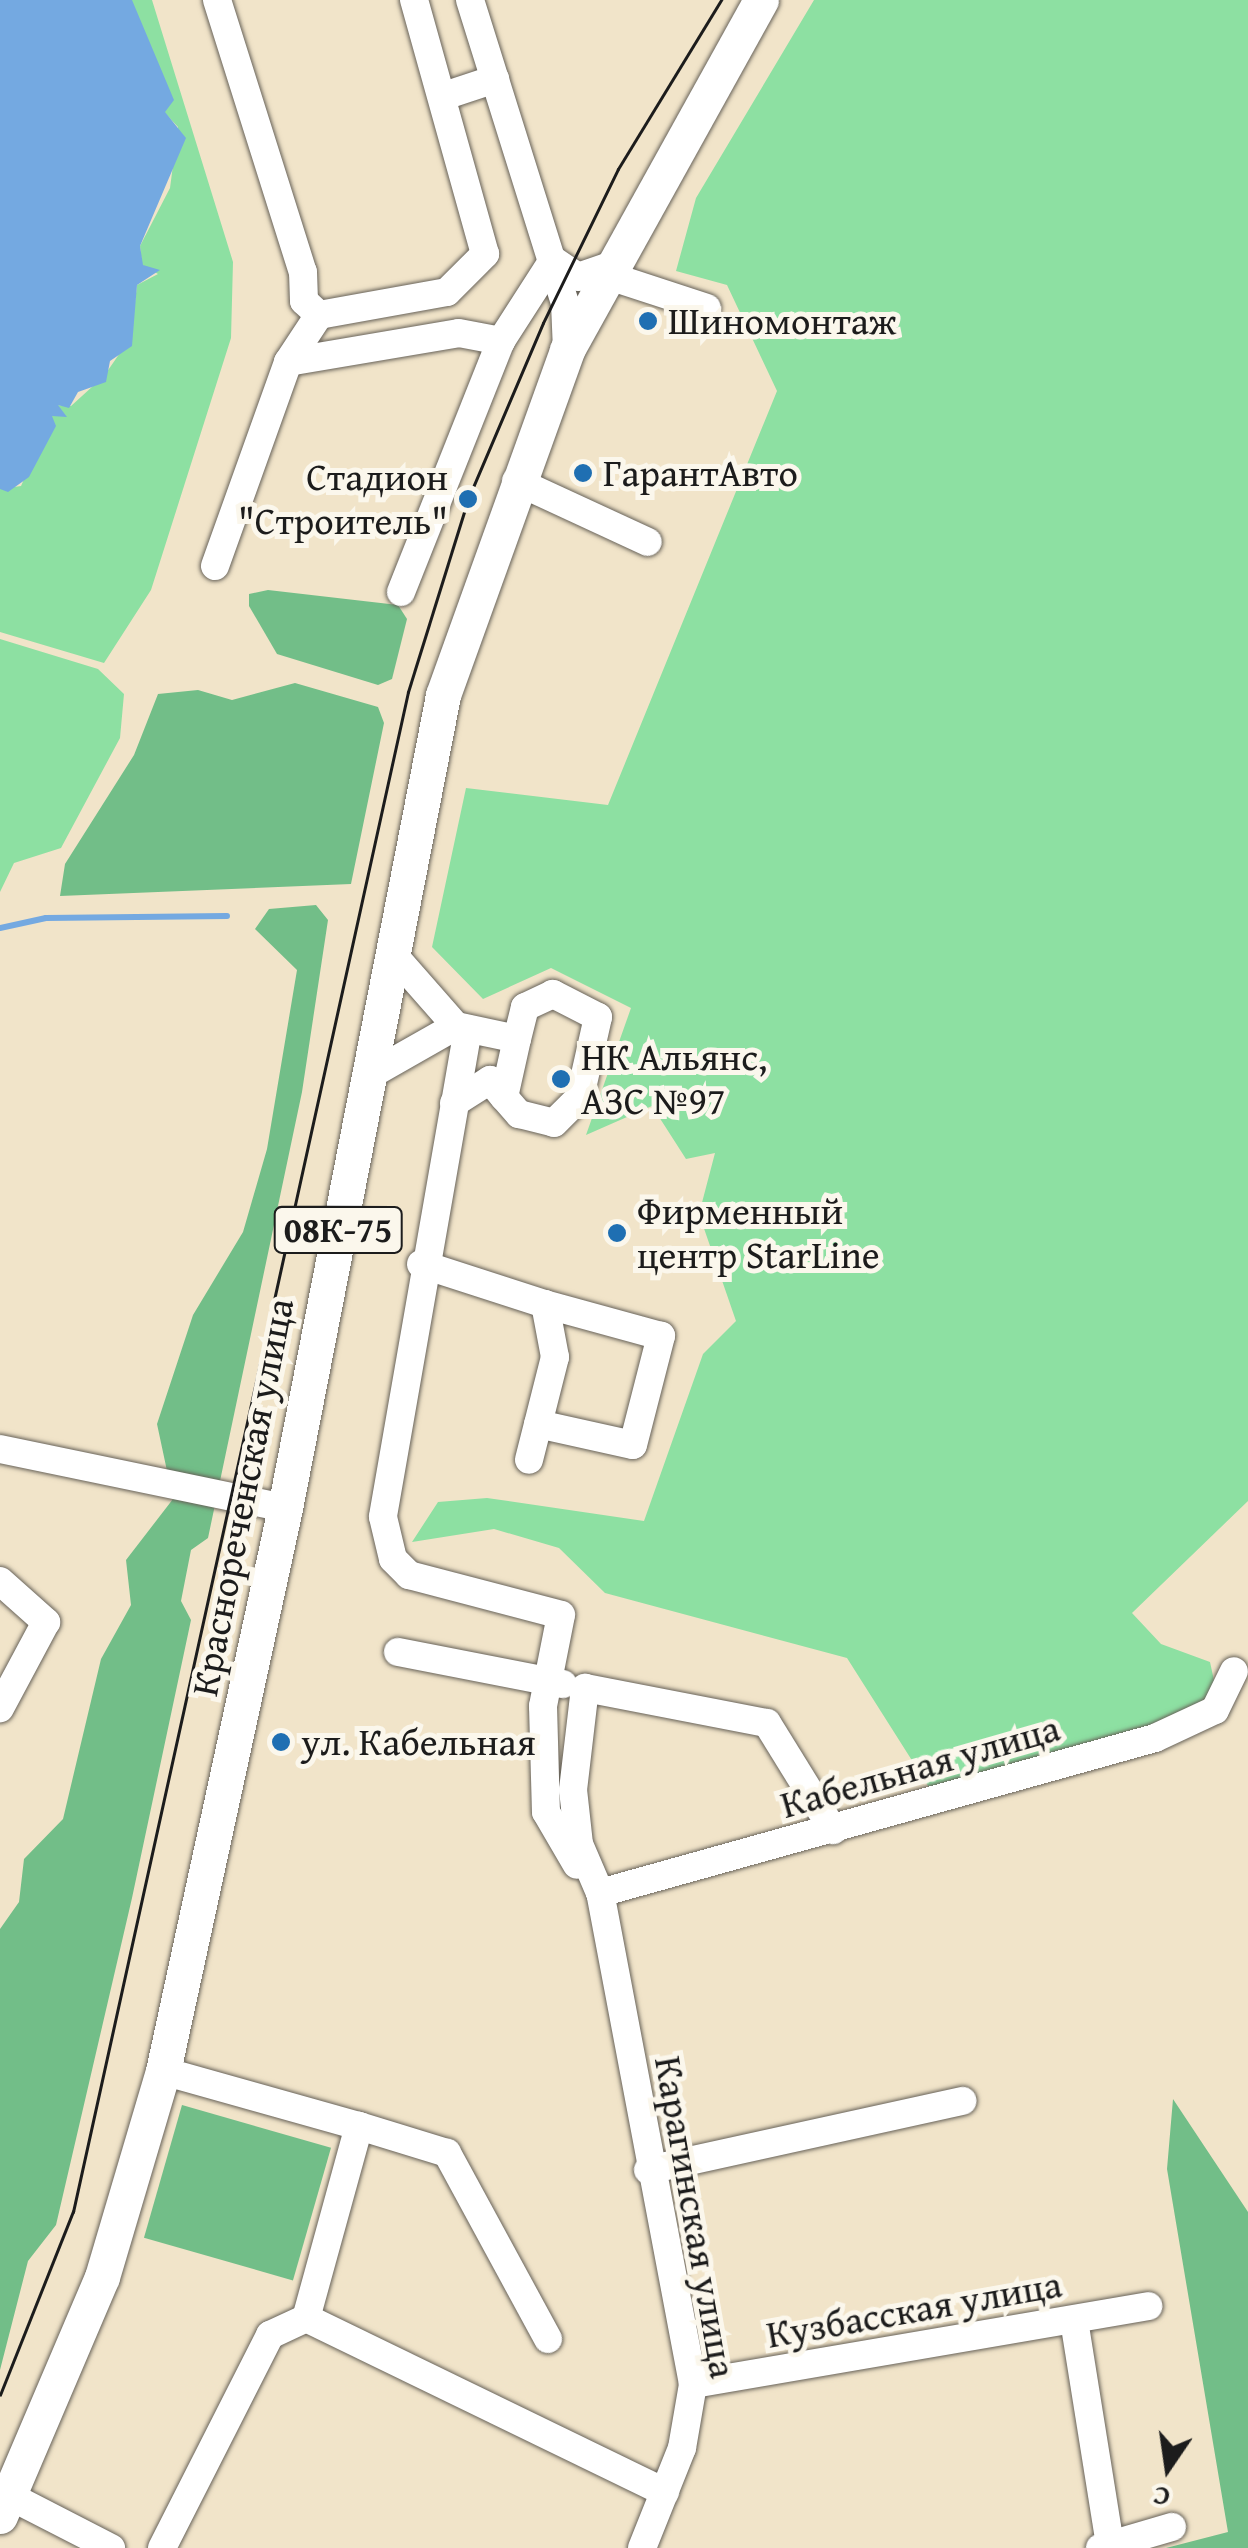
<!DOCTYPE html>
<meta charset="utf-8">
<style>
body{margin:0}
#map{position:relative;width:1248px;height:2548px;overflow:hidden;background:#f1e4c9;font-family:"Gentium Book Plus",serif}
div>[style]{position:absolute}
.green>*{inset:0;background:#8de0a2}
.forest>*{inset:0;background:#72be88;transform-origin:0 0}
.water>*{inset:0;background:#74a9e1}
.stream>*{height:6px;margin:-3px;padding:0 3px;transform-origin:3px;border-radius:3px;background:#74a9e1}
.roads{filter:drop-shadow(0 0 2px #676259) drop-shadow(0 0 2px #676259)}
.minor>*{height:28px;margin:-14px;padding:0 14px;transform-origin:14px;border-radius:14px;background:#fff}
.major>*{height:35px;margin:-17.5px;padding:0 17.5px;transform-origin:17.5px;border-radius:17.5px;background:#fff}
.tram>*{height:2.5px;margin:-1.25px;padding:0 1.25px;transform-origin:1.25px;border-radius:1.25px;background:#1c1c1c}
.dots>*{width:28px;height:28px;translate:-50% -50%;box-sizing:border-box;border:5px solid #fbf7ec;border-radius:50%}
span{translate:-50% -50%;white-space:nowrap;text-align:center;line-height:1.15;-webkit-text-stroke:10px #fbf7ec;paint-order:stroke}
.shield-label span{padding:2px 8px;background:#fbf7ec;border:2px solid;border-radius:8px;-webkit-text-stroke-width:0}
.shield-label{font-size:35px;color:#1c1c1c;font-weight:700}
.poi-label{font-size:38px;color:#1c1c1c}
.left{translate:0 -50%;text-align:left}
.right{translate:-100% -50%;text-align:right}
.street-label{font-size:38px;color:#1c1c1c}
.north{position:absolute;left:1118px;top:2418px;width:100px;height:100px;-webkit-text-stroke:8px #fbf7ec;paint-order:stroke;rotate:193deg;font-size:28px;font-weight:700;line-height:40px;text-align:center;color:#1c1c1c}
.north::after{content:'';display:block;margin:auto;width:35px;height:45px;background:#1c1c1c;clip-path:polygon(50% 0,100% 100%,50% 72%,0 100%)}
</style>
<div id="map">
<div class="green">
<div style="clip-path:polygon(131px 0,152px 0,233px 262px,231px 338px,151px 590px,104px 663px,0 632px,0 489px,21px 486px,57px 405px,71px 406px,104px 376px,131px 337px,137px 285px,158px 274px,142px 265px,140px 246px,170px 188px,178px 127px,164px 112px,170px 93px)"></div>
<div style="clip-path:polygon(814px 0,1248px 0,1248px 1501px,1132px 1613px,1161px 1644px,1210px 1662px,1215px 1685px,1204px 1705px,1148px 1732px,932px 1792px,847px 1658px,605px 1593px,559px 1548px,494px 1529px,412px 1542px,438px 1502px,487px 1498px,644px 1521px,703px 1354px,736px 1321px,699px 1214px,715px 1153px,686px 1159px,652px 1106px,586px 1135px,631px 1008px,551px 968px,483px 999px,432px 947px,466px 788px,608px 805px,777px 391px,727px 285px,676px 271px,696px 198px)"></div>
<div style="clip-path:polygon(0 639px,98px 669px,124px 694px,120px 738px,61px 848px,14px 863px,0 892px)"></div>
</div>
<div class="forest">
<div style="clip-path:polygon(268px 590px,398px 605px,407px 619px,392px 679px,378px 685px,277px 654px,249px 606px,249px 594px)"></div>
<div style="clip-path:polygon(295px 683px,378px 707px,384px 723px,351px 884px,60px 896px,65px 864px,134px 755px,158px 694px,198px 690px,232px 700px)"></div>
<div style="clip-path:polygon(316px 905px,328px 920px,302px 1092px,208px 1538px,191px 1550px,181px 1601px,191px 1620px,132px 1898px,56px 2225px,28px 2261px,0 2370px,0 1929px,19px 1902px,24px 1859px,63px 1819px,101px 1659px,131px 1605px,126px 1560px,173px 1499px,157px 1424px,193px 1315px,243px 1232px,267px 1149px,297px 970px,255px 929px,269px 909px)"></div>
<div style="clip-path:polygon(1173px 2099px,1248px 2212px,1248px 2548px,1166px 2548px,1228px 2532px,1167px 2169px)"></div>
<div style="left:182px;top:2105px;width:155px;height:138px;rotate:16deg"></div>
</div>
<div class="water">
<div style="clip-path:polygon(0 0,132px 0,174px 100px,165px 112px,186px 138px,140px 246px,143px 265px,160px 270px,137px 285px,132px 346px,110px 361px,106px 382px,78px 392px,69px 408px,58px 405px,67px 417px,52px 416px,56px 426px,29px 477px,8px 492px,0 489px)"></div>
</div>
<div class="stream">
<div style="left:0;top:928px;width:47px;rotate:-12.3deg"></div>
<div style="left:46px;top:918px;width:181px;rotate:-0.6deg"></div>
</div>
<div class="roads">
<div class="minor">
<div style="left:217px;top:0;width:285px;rotate:72.5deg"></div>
<div style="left:303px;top:272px;width:29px;rotate:88deg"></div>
<div style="left:304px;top:301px;width:21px;rotate:43deg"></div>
<div style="left:319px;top:315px;width:130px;rotate:-10.2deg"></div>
<div style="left:447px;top:292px;width:54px;rotate:-45deg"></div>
<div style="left:485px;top:254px;width:264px;rotate:-105.6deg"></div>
<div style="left:470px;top:0;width:318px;rotate:72.6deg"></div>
<div style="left:565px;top:303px;width:47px;rotate:87.6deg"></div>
<div style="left:444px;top:96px;width:54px;rotate:-18.4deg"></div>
<div style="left:606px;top:275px;width:106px;rotate:18.1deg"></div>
<div style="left:288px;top:362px;width:173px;rotate:-9.6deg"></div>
<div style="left:459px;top:333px;width:43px;rotate:10.8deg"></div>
<div style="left:516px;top:481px;width:145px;rotate:24.8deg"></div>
<div style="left:215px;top:566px;width:217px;rotate:-70.3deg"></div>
<div style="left:288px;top:362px;width:56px;rotate:-56.6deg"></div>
<div style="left:401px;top:592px;width:270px;rotate:-68.3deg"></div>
<div style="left:501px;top:341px;width:96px;rotate:-57.3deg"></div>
<div style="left:553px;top:260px;width:30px;rotate:34deg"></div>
<div style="left:578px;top:277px;width:36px;rotate:-19deg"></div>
<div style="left:391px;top:952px;width:98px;rotate:48.7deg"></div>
<div style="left:468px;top:1029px;width:495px;rotate:99.9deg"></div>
<div style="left:383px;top:1517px;width:43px;rotate:76.6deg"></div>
<div style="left:393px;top:1559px;width:23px;rotate:45deg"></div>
<div style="left:409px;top:1575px;width:157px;rotate:14.7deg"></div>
<div style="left:561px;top:1615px;width:93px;rotate:101.2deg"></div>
<div style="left:543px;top:1706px;width:106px;rotate:88.4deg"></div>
<div style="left:546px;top:1812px;width:61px;rotate:59.7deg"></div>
<div style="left:368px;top:1076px;width:101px;rotate:-29.6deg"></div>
<div style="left:456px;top:1026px;width:62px;rotate:12deg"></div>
<div style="left:517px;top:1039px;width:59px;rotate:102.6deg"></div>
<div style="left:504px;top:1097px;width:23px;rotate:49deg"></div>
<div style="left:519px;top:1114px;width:36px;rotate:14deg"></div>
<div style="left:554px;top:1123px;width:37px;rotate:-45deg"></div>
<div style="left:580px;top:1097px;width:82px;rotate:-77.3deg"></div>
<div style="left:598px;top:1017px;width:51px;rotate:-152.9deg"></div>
<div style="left:553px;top:994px;width:31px;rotate:155deg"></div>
<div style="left:525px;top:1007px;width:33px;rotate:104deg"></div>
<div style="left:454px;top:1103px;width:43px;rotate:-32.6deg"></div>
<div style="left:490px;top:1080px;width:22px;rotate:51deg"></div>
<div style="left:421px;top:1264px;width:130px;rotate:17.9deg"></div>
<div style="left:545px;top:1304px;width:54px;rotate:79.3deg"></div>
<div style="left:555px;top:1357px;width:106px;rotate:104.2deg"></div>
<div style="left:538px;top:1424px;width:97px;rotate:12.5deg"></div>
<div style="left:633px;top:1445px;width:113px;rotate:-75.6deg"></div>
<div style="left:661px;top:1336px;width:120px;rotate:-164.6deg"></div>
<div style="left:0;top:1449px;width:291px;rotate:11.7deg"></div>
<div style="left:0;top:1581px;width:62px;rotate:41.7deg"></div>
<div style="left:46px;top:1622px;width:98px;rotate:118.1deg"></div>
<div style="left:398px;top:1652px;width:168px;rotate:11deg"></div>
<div style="left:600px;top:1893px;width:576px;rotate:-15.6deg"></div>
<div style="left:1155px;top:1738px;width:66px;rotate:-25deg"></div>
<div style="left:1215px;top:1710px;width:43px;rotate:-64deg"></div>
<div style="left:163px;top:2071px;width:204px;rotate:15.7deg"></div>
<div style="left:648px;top:2170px;width:322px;rotate:-12.4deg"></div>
<div style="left:1074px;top:2320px;width:229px;rotate:80.9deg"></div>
<div style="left:548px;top:2339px;width:212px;rotate:-118.5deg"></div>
<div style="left:447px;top:2153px;width:92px;rotate:-162.9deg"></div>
<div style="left:359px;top:2126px;width:199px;rotate:105.4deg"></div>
<div style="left:306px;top:2318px;width:399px;rotate:25.9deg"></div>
<div style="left:693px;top:2384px;width:462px;rotate:-9.7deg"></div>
<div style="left:0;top:2491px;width:125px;rotate:27.2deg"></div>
<div style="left:162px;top:2548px;width:239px;rotate:-63.1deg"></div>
<div style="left:270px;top:2335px;width:40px;rotate:-25deg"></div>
<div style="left:642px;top:2548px;width:108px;rotate:-68.2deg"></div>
<div style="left:682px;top:2448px;width:65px;rotate:-80.2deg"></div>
<div style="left:693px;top:2384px;width:500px;rotate:-100.7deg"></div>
<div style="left:600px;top:1893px;width:53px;rotate:-113.2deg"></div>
<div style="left:579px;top:1844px;width:54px;rotate:-96.3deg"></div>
<div style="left:573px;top:1790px;width:103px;rotate:-83.3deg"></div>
<div style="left:585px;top:1688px;width:185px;rotate:10.9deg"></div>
<div style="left:767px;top:1723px;width:126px;rotate:58.3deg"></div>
<div style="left:1100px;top:2548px;width:75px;rotate:-16.3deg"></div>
</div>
<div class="major">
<div style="left:0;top:2516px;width:260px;rotate:-66.9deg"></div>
<div style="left:102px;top:2277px;width:215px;rotate:-73.5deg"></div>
<div style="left:163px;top:2071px;width:576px;rotate:-77.77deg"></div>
<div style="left:285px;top:1508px;width:828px;rotate:-79deg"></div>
<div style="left:443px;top:695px;width:367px;rotate:-70.2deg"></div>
<div style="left:567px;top:350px;width:400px;rotate:-61deg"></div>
</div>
</div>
<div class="tram">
<div style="left:0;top:2395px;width:197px;rotate:-68.3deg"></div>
<div style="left:73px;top:2212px;width:1556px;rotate:-77.57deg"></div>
<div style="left:408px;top:692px;width:202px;rotate:-72.7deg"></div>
<div style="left:468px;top:499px;width:191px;rotate:-66.9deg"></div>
<div style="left:543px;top:323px;width:171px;rotate:-64deg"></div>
<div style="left:618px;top:169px;width:198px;rotate:-58.6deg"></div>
</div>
<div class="dots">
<div style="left:648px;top:321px;background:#1f6fb2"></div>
<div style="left:583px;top:473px;background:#1f6fb2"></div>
<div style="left:468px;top:499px;background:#1f6fb2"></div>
<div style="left:561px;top:1079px;background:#1f6fb2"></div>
<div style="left:617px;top:1233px;background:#1f6fb2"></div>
<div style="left:281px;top:1742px;background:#1f6fb2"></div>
</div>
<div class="shield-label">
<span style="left:338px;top:1230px">08К-75</span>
</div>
<div class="poi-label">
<span class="left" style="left:668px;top:321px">Шиномонтаж</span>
<span class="left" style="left:603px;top:473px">ГарантАвто</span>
<span class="right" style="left:448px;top:499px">Стадион<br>"Строитель"</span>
<span class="left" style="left:581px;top:1079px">НК Альянс,<br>АЗС №97</span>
<span class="left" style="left:637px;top:1233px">Фирменный<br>центр StarLine</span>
<span class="left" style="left:301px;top:1742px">ул. Кабельная</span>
</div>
<div class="street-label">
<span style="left:242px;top:1497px;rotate:-79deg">Краснореченская улица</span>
<span style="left:920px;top:1766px;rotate:-16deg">Кабельная улица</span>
<span style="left:696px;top:2217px;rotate:80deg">Карагинская улица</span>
<span style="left:914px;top:2309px;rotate:-10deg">Кузбасская улица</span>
</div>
<div class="north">С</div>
</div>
